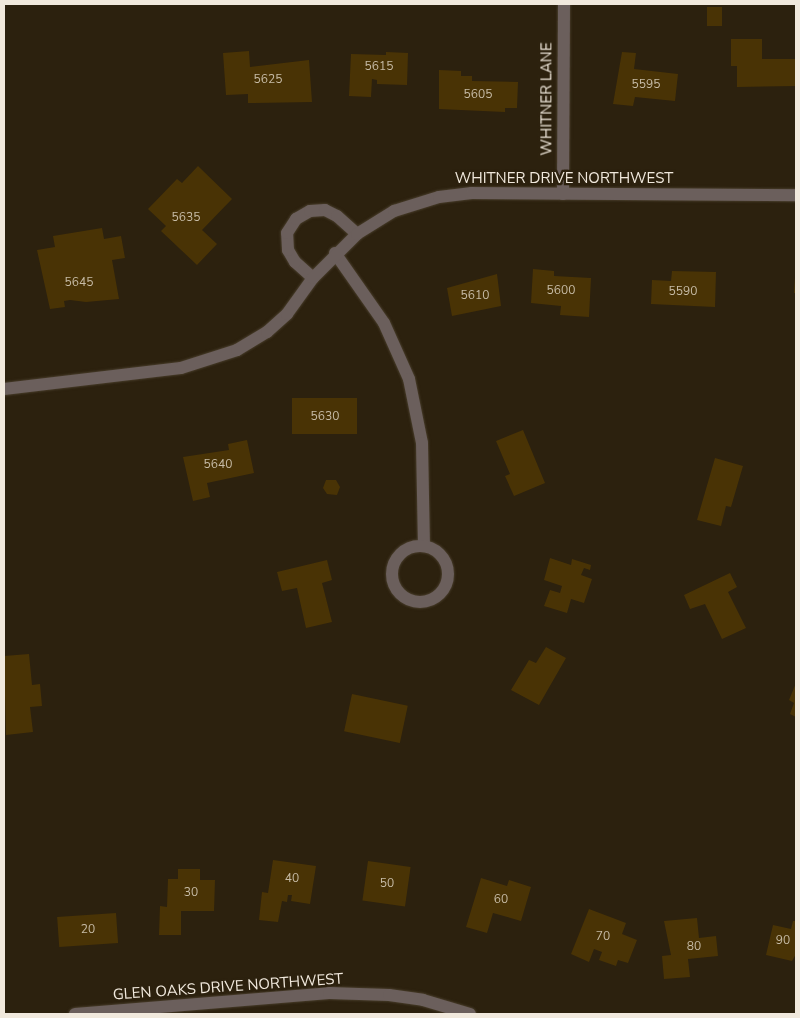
<!DOCTYPE html>
<style>
body{margin:0}
#map{position:relative;width:800px;height:1018px;overflow:hidden;background:#2c210e;font-family:"Nunito Sans",sans-serif}
div>[style]{position:absolute}
.building>*{inset:0;background:#493305;transform-origin:0 0}
.roads{filter:drop-shadow(0 0 1px #483d2b) drop-shadow(0 0 1px #483d2b)}
.street>*{height:12px;margin:-6px;padding:0 6px;transform-origin:6px;border-radius:6px;background:#6b5f5c}
.street>.ring{margin:-6px;padding:0;box-sizing:content-box;background:none;border:12px solid #6b5f5c;border-radius:50%}
span{translate:-50% -50%;white-space:nowrap;text-align:center;line-height:1.15;-webkit-text-stroke:4.5px #2c210e;paint-order:stroke}
.number-label{font-size:12px;color:#c7bca7}
.number-label span{-webkit-text-stroke-width:0}
.street-label{font-size:15px;color:#f1e9dd}
.frame{position:absolute;inset:0;border:5px solid #f1e9dd;pointer-events:none}
</style>
<div id="map">
<div class="building">
<div style="left:707px;top:7px;width:15px;height:19px"></div>
<div style="clip-path:polygon(731px 39px,762px 39px,762px 59px,796px 59px,796px 86px,737px 87px,737px 66px,731px 66px)"></div>
<div style="clip-path:polygon(249px 51px,250px 67px,309px 60px,312px 102px,248px 103px,248px 94px,226px 95px,223px 53px)"></div>
<div style="clip-path:polygon(386px 52px,408px 53px,407px 85px,377px 84px,377px 80px,372px 79px,371px 97px,349px 96px,351px 54px,386px 55px)"></div>
<div style="clip-path:polygon(622px 52px,636px 53px,634px 69px,678px 74px,675px 101px,635px 97px,633px 106px,613px 104px)"></div>
<div style="clip-path:polygon(439px 70px,461px 71px,461px 76px,472px 76px,472px 81px,518px 82px,517px 108px,505px 108px,505px 112px,439px 109px)"></div>
<div style="clip-path:polygon(198px 166px,232px 199px,202px 230px,217px 244px,197px 265px,161px 231px,166px 226px,148px 209px,177px 179px,182px 183px)"></div>
<div style="clip-path:polygon(102px 228px,104px 239px,121px 236px,125px 258px,112px 260px,119px 299px,86px 302px,70px 300px,64px 301px,65px 307px,50px 309px,37px 250px,55px 247px,53px 236px)"></div>
<div style="clip-path:polygon(533px 269px,554px 271px,554px 276px,591px 278px,589px 317px,560px 315px,561px 306px,531px 303px)"></div>
<div style="clip-path:polygon(672px 271px,716px 272px,715px 307px,651px 304px,652px 280px,671px 281px)"></div>
<div style="clip-path:polygon(497px 274px,501px 306px,452px 316px,447px 288px)"></div>
<div style="clip-path:polygon(795px 277px,796px 277px,796px 293px,794px 293px)"></div>
<div style="left:357px;top:398px;width:36px;height:65px;rotate:90deg"></div>
<div style="clip-path:polygon(523px 430px,545px 483px,514px 496px,505px 476px,510px 474px,496px 441px)"></div>
<div style="clip-path:polygon(247px 440px,254px 473px,207px 483px,210px 497px,193px 501px,183px 457px,229px 450px,228px 444px)"></div>
<div style="clip-path:polygon(715px 458px,743px 466px,731px 507px,726px 506px,721px 526px,697px 520px)"></div>
<div style="clip-path:polygon(326px 480px,336px 480px,340px 487px,337px 495px,327px 494px,323px 488px)"></div>
<div style="clip-path:polygon(550px 558px,571px 565px,572px 559px,591px 565px,590px 570px,584px 568px,581px 575px,592px 579px,584px 603px,571px 599px,567px 613px,544px 606px,550px 590px,560px 593px,562px 586px,544px 580px)"></div>
<div style="clip-path:polygon(327px 560px,332px 580px,322px 583px,332px 622px,306px 628px,297px 588px,282px 591px,277px 572px)"></div>
<div style="clip-path:polygon(730px 573px,737px 587px,728px 592px,746px 628px,722px 639px,705px 604px,690px 609px,684px 595px)"></div>
<div style="clip-path:polygon(546px 647px,566px 658px,539px 705px,511px 690px,529px 660px,536px 663px)"></div>
<div style="clip-path:polygon(29px 654px,32px 685px,40px 684px,42px 706px,30px 707px,33px 732px,6px 735px,4px 656px)"></div>
<div style="clip-path:polygon(796px 683px,796px 717px,790px 714px,794px 703px,789px 700px)"></div>
<div style="left:352px;top:694px;width:57px;height:38px;rotate:12deg"></div>
<div style="clip-path:polygon(273px 860px,316px 866px,310px 904px,291px 901px,292px 895px,288px 895px,287px 902px,282px 901px,278px 922px,259px 920px,262px 892px,268px 893px)"></div>
<div style="left:368px;top:861px;width:43px;height:40px;rotate:8deg"></div>
<div style="clip-path:polygon(178px 869px,200px 869px,200px 880px,215px 880px,214px 911px,181px 911px,181px 935px,159px 935px,160px 906px,167px 907px,168px 879px,178px 879px)"></div>
<div style="clip-path:polygon(481px 878px,507px 886px,509px 880px,531px 887px,521px 921px,493px 913px,487px 933px,466px 927px)"></div>
<div style="clip-path:polygon(589px 909px,626px 923px,622px 934px,637px 940px,628px 963px,618px 960px,616px 966px,599px 960px,602px 952px,594px 949px,589px 962px,571px 954px)"></div>
<div style="left:116px;top:913px;width:30px;height:59px;rotate:86deg"></div>
<div style="clip-path:polygon(697px 918px,699px 938px,716px 936px,718px 956px,688px 959px,690px 977px,664px 979px,662px 956px,671px 955px,664px 921px)"></div>
<div style="clip-path:polygon(793px 921px,796px 921px,796px 954px,792px 961px,766px 955px,773px 925px,791px 929px)"></div>
</div>
<div class="roads">
<div class="street">
<div style="left:563px;top:194px;width:190px;rotate:-89.7deg"></div>
<div style="left:335px;top:253px;width:85px;rotate:55deg"></div>
<div style="left:384px;top:323px;width:61px;rotate:65.9deg"></div>
<div style="left:409px;top:379px;width:65px;rotate:78.5deg"></div>
<div style="left:422px;top:443px;width:103px;rotate:88.9deg"></div>
<div style="left:313px;top:278px;width:24px;rotate:-138deg"></div>
<div style="left:295px;top:262px;width:14px;rotate:-120deg"></div>
<div style="left:288px;top:250px;width:17px;rotate:-93deg"></div>
<div style="left:287px;top:233px;width:17px;rotate:-57deg"></div>
<div style="left:296px;top:219px;width:16px;rotate:-30deg"></div>
<div style="left:310px;top:211px;width:15px;rotate:-4deg"></div>
<div style="left:325px;top:210px;width:13px;rotate:27deg"></div>
<div style="left:337px;top:216px;width:27px;rotate:42deg"></div>
<div style="left:4px;top:389px;width:178px;rotate:-6.8deg"></div>
<div style="left:181px;top:368px;width:59px;rotate:-17.8deg"></div>
<div style="left:237px;top:350px;width:35px;rotate:-31deg"></div>
<div style="left:267px;top:332px;width:27px;rotate:-42deg"></div>
<div style="left:287px;top:314px;width:44px;rotate:-54.2deg"></div>
<div style="left:313px;top:278px;width:62px;rotate:-45deg"></div>
<div style="left:357px;top:234px;width:44px;rotate:-31.9deg"></div>
<div style="left:394px;top:211px;width:47px;rotate:-17.3deg"></div>
<div style="left:439px;top:197px;width:33px;rotate:-7deg"></div>
<div style="left:472px;top:193px;width:324px;rotate:0.4deg"></div>
<div class="ring" style="left:392px;top:546px;width:44px;height:44px"></div>
<div style="left:75px;top:1014px;width:255px;rotate:-4.7deg"></div>
<div style="left:329px;top:993px;width:60px;rotate:1.9deg"></div>
<div style="left:389px;top:995px;width:34px;rotate:8deg"></div>
<div style="left:423px;top:1000px;width:49px;rotate:16.6deg"></div>
</div>
</div>
<div class="number-label">
<span style="left:379px;top:67px">5615</span>
<span style="left:268px;top:80px">5625</span>
<span style="left:646px;top:85px">5595</span>
<span style="left:478px;top:95px">5605</span>
<span style="left:186px;top:218px">5635</span>
<span style="left:79px;top:283px">5645</span>
<span style="left:561px;top:291px">5600</span>
<span style="left:683px;top:292px">5590</span>
<span style="left:475px;top:296px">5610</span>
<span style="left:325px;top:417px">5630</span>
<span style="left:218px;top:465px">5640</span>
<span style="left:292px;top:879px">40</span>
<span style="left:387px;top:884px">50</span>
<span style="left:191px;top:893px">30</span>
<span style="left:501px;top:900px">60</span>
<span style="left:88px;top:930px">20</span>
<span style="left:603px;top:937px">70</span>
<span style="left:783px;top:941px">90</span>
<span style="left:694px;top:947px">80</span>
</div>
<div class="street-label">
<span style="left:547px;top:99px;rotate:-90deg">WHITNER LANE</span>
<span style="left:564px;top:179px">WHITNER DRIVE NORTHWEST</span>
<span style="left:228px;top:987px;rotate:-4deg">GLEN OAKS DRIVE NORTHWEST</span>
</div>
<div class="frame"></div>
</div>
